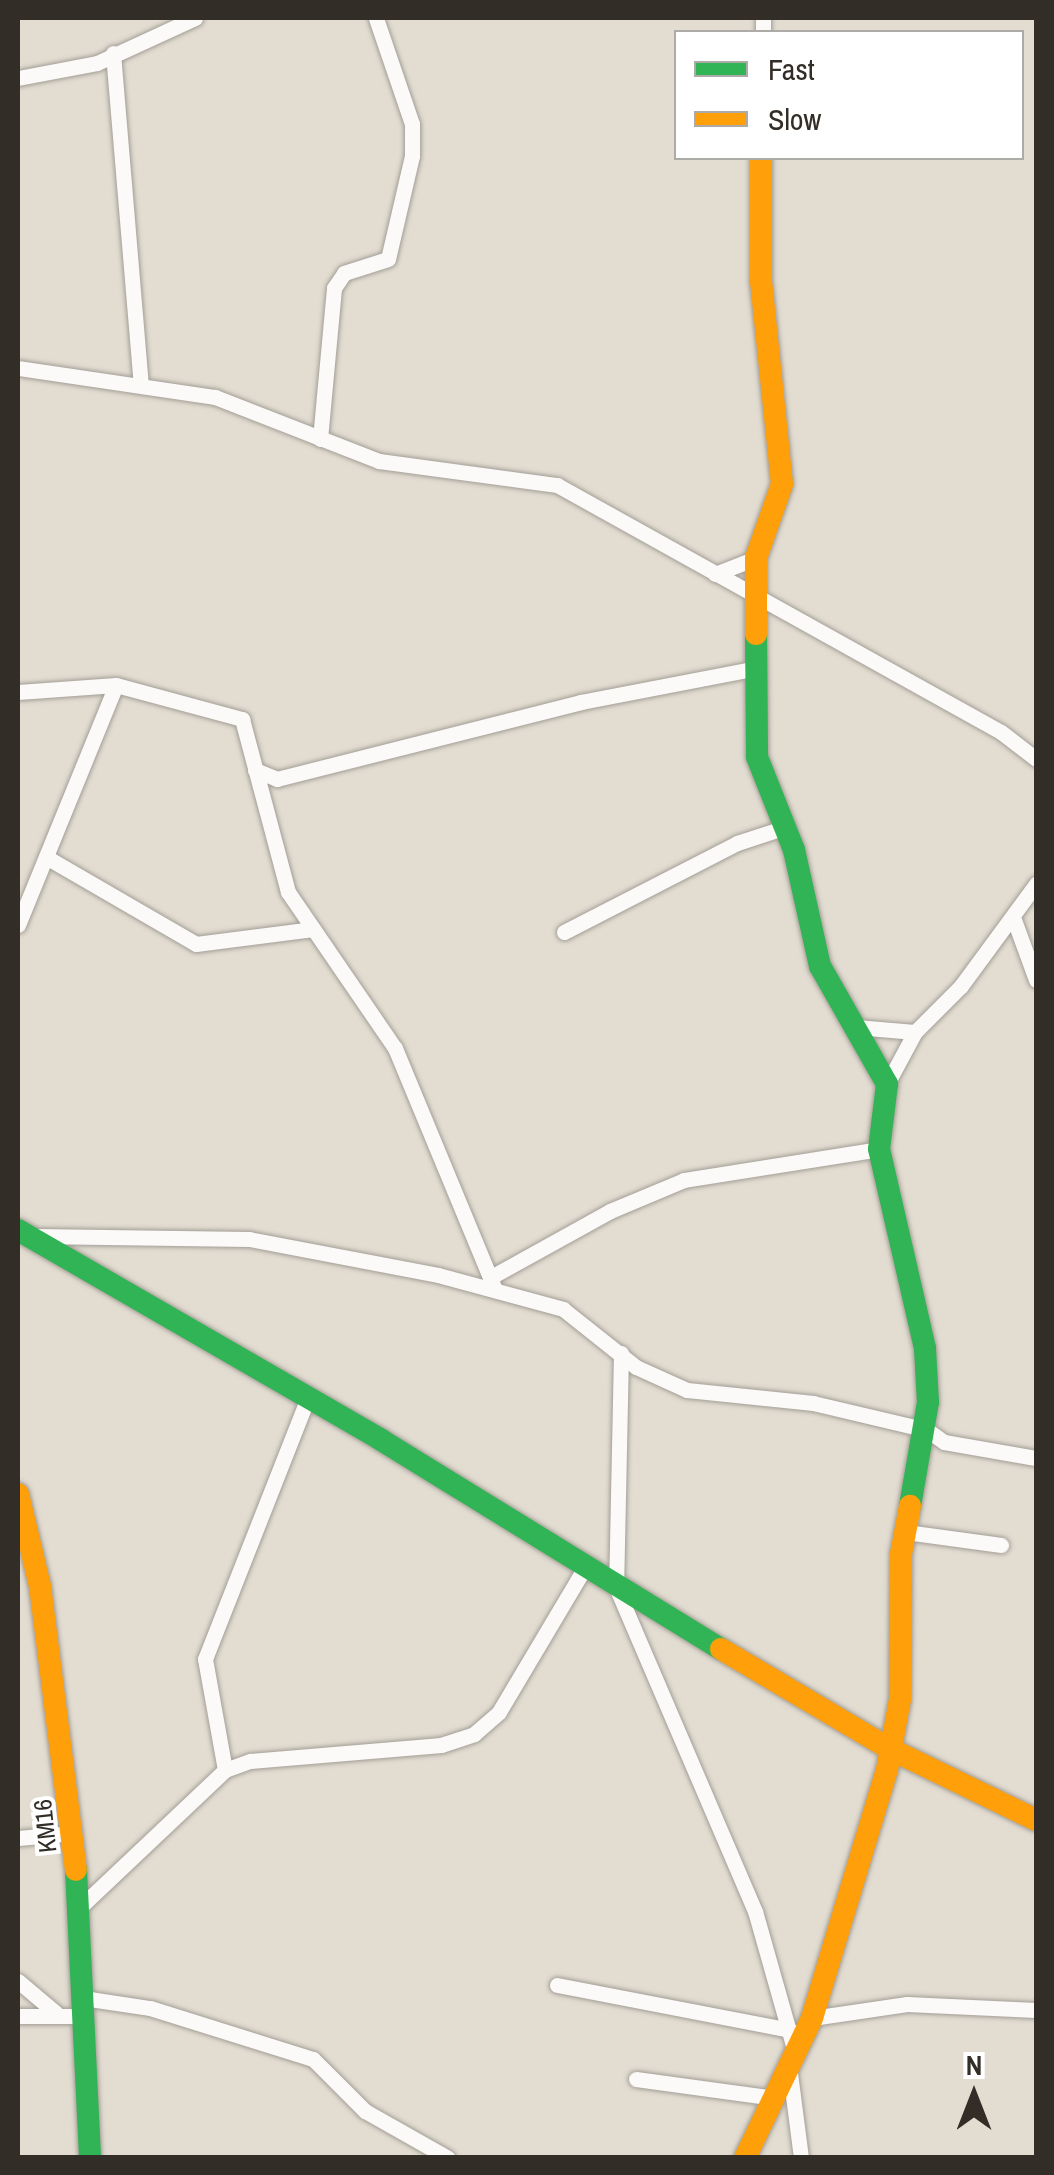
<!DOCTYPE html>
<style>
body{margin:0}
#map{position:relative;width:1054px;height:2175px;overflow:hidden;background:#e2dcd1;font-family:"Archivo Narrow",sans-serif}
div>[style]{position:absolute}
.roads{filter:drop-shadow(0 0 2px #a39e96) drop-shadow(0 0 2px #a39e96)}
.street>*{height:15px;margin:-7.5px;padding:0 7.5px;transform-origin:7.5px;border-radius:7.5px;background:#fbfaf8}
.fast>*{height:22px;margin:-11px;padding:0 11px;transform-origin:11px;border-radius:11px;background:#30b455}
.slow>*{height:22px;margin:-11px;padding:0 11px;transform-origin:11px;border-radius:11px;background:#ff9f0a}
span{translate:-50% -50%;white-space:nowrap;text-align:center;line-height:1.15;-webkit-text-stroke:8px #fff;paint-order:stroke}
.street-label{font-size:25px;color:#322d26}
.frame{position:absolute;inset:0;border:20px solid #322d26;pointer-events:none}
.legend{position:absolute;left:674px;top:30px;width:350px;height:130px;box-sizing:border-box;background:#fff;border:2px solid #adaba8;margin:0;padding:12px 18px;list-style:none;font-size:30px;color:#322d26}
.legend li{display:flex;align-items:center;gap:20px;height:50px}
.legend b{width:50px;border:2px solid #adaba8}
.north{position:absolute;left:924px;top:2045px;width:100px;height:100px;-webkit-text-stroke:8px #fff;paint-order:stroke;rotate:0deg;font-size:28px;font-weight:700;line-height:40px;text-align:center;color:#322d26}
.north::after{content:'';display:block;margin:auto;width:35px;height:45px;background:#322d26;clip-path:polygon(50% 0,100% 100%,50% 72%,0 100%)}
</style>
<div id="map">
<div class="roads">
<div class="street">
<div style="left:763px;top:32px;width:14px;rotate:-90deg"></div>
<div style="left:113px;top:53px;width:331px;rotate:85.2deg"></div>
<div style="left:18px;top:78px;width:80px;rotate:-10.8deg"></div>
<div style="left:97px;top:63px;width:108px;rotate:-24.7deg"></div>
<div style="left:18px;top:368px;width:199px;rotate:8.4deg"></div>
<div style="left:215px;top:397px;width:176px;rotate:21.3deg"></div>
<div style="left:379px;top:461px;width:180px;rotate:7.7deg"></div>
<div style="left:557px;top:485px;width:508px;rotate:29.09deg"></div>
<div style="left:1001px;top:732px;width:44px;rotate:37.6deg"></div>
<div style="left:320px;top:439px;width:152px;rotate:-84.7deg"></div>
<div style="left:334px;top:288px;width:18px;rotate:-56deg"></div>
<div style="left:344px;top:273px;width:46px;rotate:-17.7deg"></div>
<div style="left:388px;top:259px;width:106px;rotate:-76.9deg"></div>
<div style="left:412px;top:156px;width:32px;rotate:-90deg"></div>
<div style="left:412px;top:124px;width:112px;rotate:-108.8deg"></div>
<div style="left:715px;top:574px;width:44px;rotate:-21.3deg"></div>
<div style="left:18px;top:692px;width:98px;rotate:-4.1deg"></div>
<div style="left:116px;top:685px;width:131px;rotate:15.1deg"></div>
<div style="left:242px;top:719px;width:179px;rotate:75.1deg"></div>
<div style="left:288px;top:892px;width:189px;rotate:55.6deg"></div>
<div style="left:395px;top:1048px;width:261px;rotate:67.5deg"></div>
<div style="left:255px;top:770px;width:24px;rotate:22deg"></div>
<div style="left:277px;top:779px;width:314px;rotate:-14.2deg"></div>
<div style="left:581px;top:702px;width:174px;rotate:-10.9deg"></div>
<div style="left:46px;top:857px;width:173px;rotate:30.1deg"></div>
<div style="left:196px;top:944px;width:118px;rotate:-7.3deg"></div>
<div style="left:1013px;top:917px;width:67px;rotate:69.9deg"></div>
<div style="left:18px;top:925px;width:259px;rotate:-67.8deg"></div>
<div style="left:564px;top:932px;width:195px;rotate:-27.2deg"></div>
<div style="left:737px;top:843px;width:48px;rotate:-18.1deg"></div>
<div style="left:856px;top:1027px;width:59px;rotate:4.8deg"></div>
<div style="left:887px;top:1084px;width:59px;rotate:-61.7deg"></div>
<div style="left:915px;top:1032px;width:65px;rotate:-45deg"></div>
<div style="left:961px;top:986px;width:127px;rotate:-53.7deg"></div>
<div style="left:34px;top:1236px;width:215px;rotate:0.8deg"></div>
<div style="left:249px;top:1239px;width:192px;rotate:10.8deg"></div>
<div style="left:438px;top:1275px;width:130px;rotate:15.2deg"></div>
<div style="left:563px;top:1309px;width:93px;rotate:38.5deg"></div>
<div style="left:636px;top:1367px;width:56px;rotate:24.3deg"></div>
<div style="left:687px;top:1390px;width:127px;rotate:5.9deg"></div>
<div style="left:813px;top:1403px;width:117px;rotate:13.3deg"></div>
<div style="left:927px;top:1430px;width:21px;rotate:35deg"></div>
<div style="left:944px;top:1442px;width:93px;rotate:9.9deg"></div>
<div style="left:491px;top:1277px;width:136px;rotate:-29deg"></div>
<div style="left:610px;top:1211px;width:80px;rotate:-22.7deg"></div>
<div style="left:684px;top:1180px;width:197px;rotate:-9deg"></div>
<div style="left:621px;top:1353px;width:234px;rotate:91.2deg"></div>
<div style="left:616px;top:1587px;width:353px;rotate:66.8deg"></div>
<div style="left:755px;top:1911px;width:147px;rotate:74.2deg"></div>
<div style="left:906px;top:1532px;width:96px;rotate:7.8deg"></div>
<div style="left:225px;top:1770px;width:113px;rotate:-100.2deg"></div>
<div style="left:205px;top:1659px;width:282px;rotate:-68.5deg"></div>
<div style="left:18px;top:1838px;width:56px;rotate:-5.1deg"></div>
<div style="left:78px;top:1909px;width:202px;rotate:-43.4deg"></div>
<div style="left:225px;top:1770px;width:27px;rotate:-20deg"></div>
<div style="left:250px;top:1761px;width:192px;rotate:-4.8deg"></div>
<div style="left:441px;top:1745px;width:35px;rotate:-18deg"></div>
<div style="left:474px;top:1734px;width:33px;rotate:-41deg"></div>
<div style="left:499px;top:1712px;width:166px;rotate:-59.3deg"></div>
<div style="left:18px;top:1981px;width:50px;rotate:40.1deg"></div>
<div style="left:557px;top:1985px;width:237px;rotate:10.9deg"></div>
<div style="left:83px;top:1998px;width:68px;rotate:8.5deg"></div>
<div style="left:150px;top:2008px;width:171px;rotate:17.4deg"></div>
<div style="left:313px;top:2059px;width:74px;rotate:45deg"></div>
<div style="left:365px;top:2111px;width:95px;rotate:29.5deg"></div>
<div style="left:18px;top:2016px;width:66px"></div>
<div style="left:812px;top:2018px;width:96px;rotate:-8.4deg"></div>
<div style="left:907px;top:2004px;width:129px;rotate:2.7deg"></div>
<div style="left:790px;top:2073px;width:86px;rotate:82.6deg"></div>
<div style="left:636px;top:2079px;width:140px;rotate:7.8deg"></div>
</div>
<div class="fast">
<div style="left:756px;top:634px;width:123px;rotate:89.5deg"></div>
<div style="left:757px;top:757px;width:100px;rotate:68.3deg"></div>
<div style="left:794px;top:850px;width:119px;rotate:77.4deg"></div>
<div style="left:820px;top:966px;width:136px;rotate:60.4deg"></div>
<div style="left:887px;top:1084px;width:65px;rotate:97deg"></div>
<div style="left:879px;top:1149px;width:205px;rotate:77deg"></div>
<div style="left:925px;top:1349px;width:53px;rotate:86.8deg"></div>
<div style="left:928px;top:1402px;width:106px;rotate:99.8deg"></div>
<div style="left:18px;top:1230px;width:419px;rotate:30deg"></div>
<div style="left:381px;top:1440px;width:399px;rotate:31.6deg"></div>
<div style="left:76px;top:1870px;width:288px;rotate:87.2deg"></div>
</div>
<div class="slow">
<div style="left:756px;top:634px;width:76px;rotate:-90deg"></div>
<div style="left:756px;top:558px;width:78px;rotate:-70.6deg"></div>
<div style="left:782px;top:484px;width:204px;rotate:-95.9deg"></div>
<div style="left:761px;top:281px;width:123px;rotate:-90deg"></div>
<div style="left:18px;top:1494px;width:95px;rotate:76.6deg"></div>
<div style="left:40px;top:1586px;width:286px;rotate:82.8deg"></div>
<div style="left:721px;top:1649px;width:196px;rotate:30.6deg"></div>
<div style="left:890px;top:1749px;width:162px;rotate:25.9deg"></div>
<div style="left:745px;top:2158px;width:155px;rotate:-64.4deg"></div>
<div style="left:812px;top:2018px;width:259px;rotate:-73.2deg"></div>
<div style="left:887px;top:1770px;width:72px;rotate:-79.6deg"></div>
<div style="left:900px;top:1699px;width:145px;rotate:-89.6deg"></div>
<div style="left:901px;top:1554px;width:49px;rotate:-79.4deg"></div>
</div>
</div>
<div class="street-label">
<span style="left:45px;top:1826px;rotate:-96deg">KM16</span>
</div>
<div class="frame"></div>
<ul class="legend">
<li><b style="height:12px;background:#30b455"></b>Fast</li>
<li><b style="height:12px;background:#ff9f0a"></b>Slow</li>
</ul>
<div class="north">N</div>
</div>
